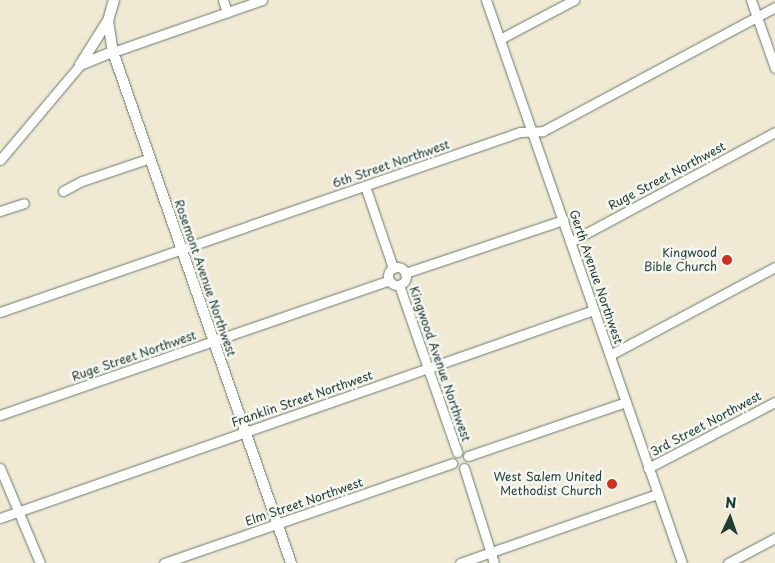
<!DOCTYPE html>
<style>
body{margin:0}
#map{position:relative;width:775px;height:563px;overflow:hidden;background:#f0e9d3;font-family:"Playpen Sans",sans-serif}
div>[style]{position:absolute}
.roads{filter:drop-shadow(0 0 1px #68796c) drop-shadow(0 0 1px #68796c)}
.minor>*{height:9px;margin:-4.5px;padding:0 4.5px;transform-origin:4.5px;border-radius:4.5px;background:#fff}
.minor>.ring{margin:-4.5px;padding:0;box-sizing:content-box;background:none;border:9px solid #fff;border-radius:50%}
.tertiary>*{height:10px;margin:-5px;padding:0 5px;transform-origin:5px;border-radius:5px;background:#fff}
.dots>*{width:14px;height:14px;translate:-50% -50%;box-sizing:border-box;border:2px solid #f6f6f2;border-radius:50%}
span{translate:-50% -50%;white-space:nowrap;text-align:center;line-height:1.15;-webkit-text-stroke:5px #f6f6f2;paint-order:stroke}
.street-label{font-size:12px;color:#1f3d34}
.poi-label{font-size:12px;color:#1f3d34}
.right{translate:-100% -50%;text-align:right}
.north{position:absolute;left:705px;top:493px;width:50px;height:50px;-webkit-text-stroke:4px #f6f6f2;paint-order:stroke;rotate:3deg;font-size:14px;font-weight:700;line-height:20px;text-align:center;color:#1f3d34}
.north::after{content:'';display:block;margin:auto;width:18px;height:22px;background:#1f3d34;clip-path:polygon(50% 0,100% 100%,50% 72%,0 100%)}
</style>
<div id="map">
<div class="roads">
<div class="minor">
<div style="left:223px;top:0;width:13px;rotate:72deg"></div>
<div style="left:486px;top:0;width:596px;rotate:70.81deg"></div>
<div style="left:751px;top:0;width:72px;rotate:70.6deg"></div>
<div style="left:500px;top:39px;width:84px;rotate:-27.8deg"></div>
<div style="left:113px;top:52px;width:158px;rotate:-19.2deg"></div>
<div style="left:0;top:160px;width:124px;rotate:-49.9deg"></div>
<div style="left:365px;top:186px;width:87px;rotate:71.1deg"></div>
<div style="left:63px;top:191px;width:21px;rotate:-28deg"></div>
<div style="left:82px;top:181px;width:72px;rotate:-18.7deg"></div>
<div style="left:0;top:211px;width:25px;rotate:-18deg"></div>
<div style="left:570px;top:242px;width:233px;rotate:-28.2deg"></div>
<div class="ring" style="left:388px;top:267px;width:9px;height:9px"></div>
<div style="left:405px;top:273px;width:167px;rotate:-18.5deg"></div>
<div style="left:399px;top:285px;width:177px;rotate:70.8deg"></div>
<div style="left:0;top:312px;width:550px;rotate:-19.09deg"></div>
<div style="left:520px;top:132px;width:23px;rotate:-2deg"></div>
<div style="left:543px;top:131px;width:263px;rotate:-28.1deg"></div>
<div style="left:610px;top:355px;width:187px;rotate:-28.1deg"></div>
<div style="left:0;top:415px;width:412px;rotate:-19.1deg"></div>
<div style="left:468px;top:456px;width:167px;rotate:-18.9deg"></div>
<div style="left:0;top:468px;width:103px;rotate:67.2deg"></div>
<div style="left:464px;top:468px;width:100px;rotate:72.5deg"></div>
<div style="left:648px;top:468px;width:143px;rotate:-27.5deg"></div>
<div style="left:0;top:518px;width:629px;rotate:-19.3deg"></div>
<div style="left:164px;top:563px;width:305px;rotate:-19.1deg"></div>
<div style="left:460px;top:563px;width:209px;rotate:-19.3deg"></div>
<div style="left:728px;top:563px;width:53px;rotate:-28deg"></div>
</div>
<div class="tertiary">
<div style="left:114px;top:0;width:22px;rotate:106deg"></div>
<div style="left:108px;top:21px;width:31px;rotate:81deg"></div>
<div style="left:113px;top:52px;width:541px;rotate:70.79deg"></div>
<div style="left:80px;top:65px;width:51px;rotate:-57.9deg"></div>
<div style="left:80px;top:65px;width:35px;rotate:-22deg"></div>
</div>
</div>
<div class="dots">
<div style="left:727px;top:260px;background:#c8321e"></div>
<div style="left:612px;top:484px;background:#c8321e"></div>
</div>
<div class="street-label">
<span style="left:391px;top:164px;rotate:-19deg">6th Street Northwest</span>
<span style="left:667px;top:176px;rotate:-28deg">Ruge Street Northwest</span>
<span style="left:596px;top:277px;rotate:71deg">Gerth Avenue Northwest</span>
<span style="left:205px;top:278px;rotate:71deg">Rosemont Avenue Northwest</span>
<span style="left:134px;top:356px;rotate:-19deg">Ruge Street Northwest</span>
<span style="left:440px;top:364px;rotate:71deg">Kingwood Avenue Northwest</span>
<span style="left:302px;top:399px;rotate:-19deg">Franklin Street Northwest</span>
<span style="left:706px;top:424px;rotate:-28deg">3rd Street Northwest</span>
<span style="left:304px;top:502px;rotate:-19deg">Elm Street Northwest</span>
</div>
<div class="poi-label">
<span class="right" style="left:717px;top:260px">Kingwood<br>Bible Church</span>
<span class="right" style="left:602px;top:484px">West Salem United<br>Methodist Church</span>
</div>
<div class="north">N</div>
</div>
